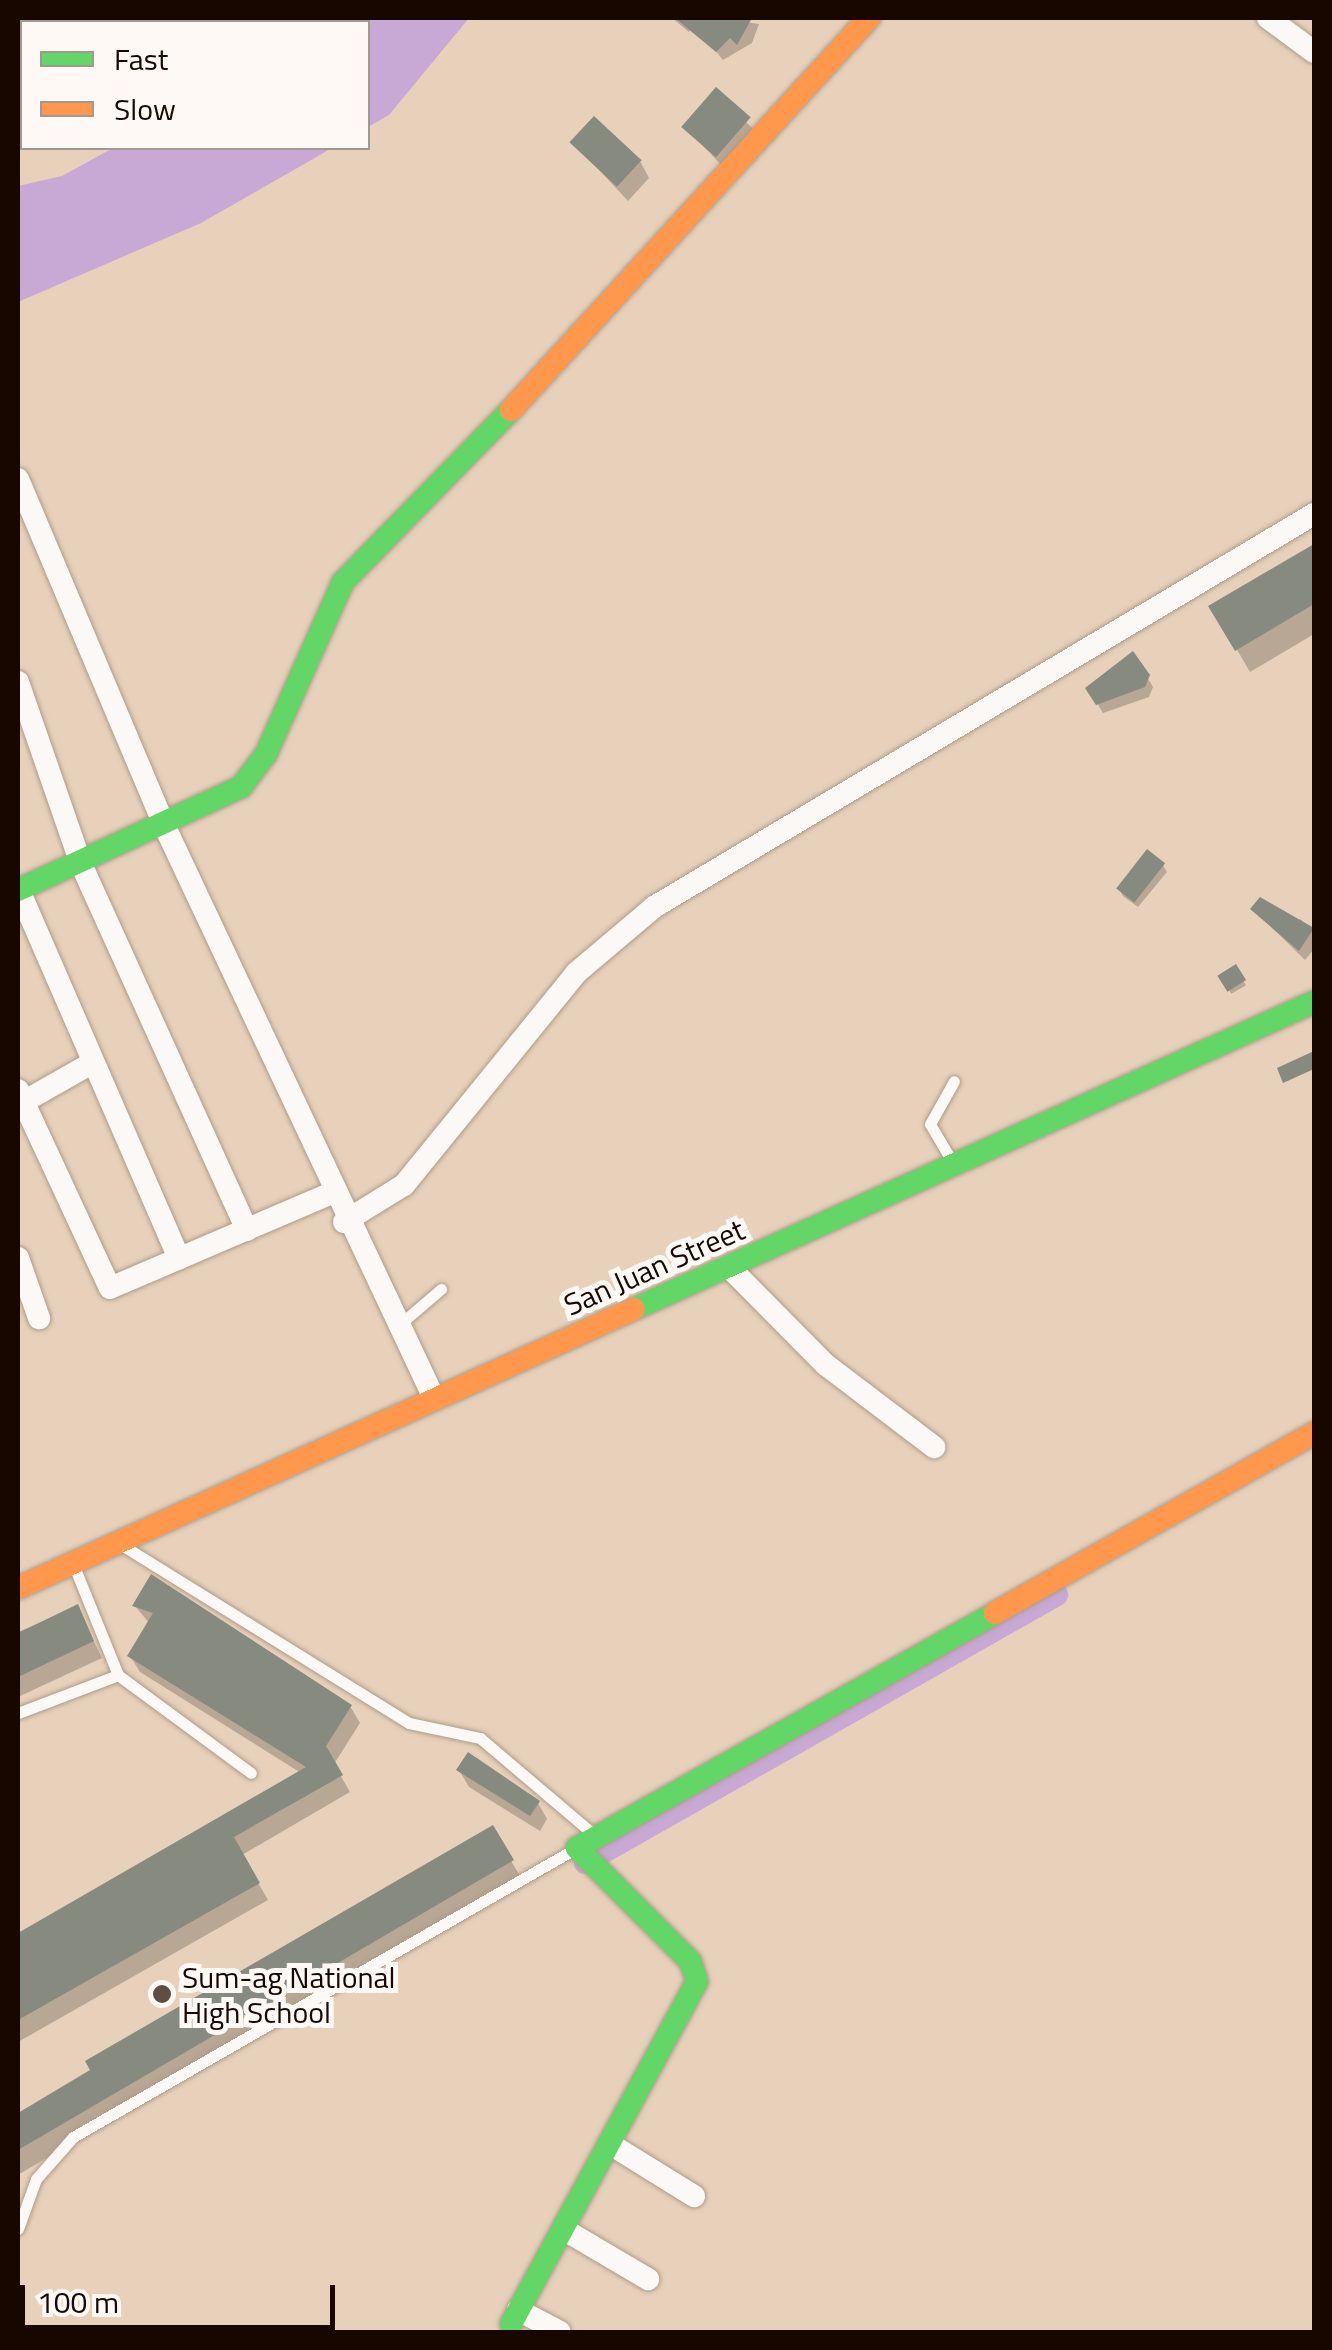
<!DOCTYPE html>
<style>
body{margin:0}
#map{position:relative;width:1332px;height:2350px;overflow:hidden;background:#e7d1bb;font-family:"Titillium Web",sans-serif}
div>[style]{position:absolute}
.water>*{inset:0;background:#c8a8d4}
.shadow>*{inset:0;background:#0003;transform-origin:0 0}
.canal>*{height:22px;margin:-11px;padding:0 11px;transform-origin:11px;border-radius:11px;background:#c8a8d4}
.building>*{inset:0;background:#878a7e;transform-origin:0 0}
.roads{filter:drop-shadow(0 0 2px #ae9c88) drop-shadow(0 0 2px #ae9c88)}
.lane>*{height:11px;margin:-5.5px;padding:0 5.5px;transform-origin:5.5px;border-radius:5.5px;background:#fbf8f5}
.street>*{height:22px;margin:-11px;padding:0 11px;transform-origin:11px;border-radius:11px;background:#fbf8f5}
.fast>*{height:22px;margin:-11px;padding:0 11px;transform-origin:11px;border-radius:11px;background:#63d668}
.slow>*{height:22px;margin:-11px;padding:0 11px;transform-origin:11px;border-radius:11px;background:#ff974d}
.dots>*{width:28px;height:28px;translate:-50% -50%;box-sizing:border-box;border:5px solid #fef9f4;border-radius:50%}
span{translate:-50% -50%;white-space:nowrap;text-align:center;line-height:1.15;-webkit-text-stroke:10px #fef9f4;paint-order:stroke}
.street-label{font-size:30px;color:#170700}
.poi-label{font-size:30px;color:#170700}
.left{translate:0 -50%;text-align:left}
.frame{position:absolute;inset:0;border:20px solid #170700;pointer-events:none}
.legend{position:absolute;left:20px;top:20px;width:350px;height:130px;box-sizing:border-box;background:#fef9f4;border:2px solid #a29892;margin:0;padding:12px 18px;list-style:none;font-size:30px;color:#170700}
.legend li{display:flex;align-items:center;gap:20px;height:50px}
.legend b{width:50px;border:2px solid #a29892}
.scale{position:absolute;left:20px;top:2285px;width:315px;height:45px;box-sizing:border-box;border:5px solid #170700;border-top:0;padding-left:12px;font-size:30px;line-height:35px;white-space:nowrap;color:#170700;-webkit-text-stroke:8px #fef9f4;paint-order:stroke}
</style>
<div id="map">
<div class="water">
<div style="clip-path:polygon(340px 18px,469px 18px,389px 115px,368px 127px,368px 22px,333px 22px)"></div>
<div style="clip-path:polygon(113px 148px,332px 148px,201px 223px,18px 302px,18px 186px,62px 176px)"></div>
</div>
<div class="shadow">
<div style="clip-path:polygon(672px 18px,698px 18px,689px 32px)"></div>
<div style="clip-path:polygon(718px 18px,759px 24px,752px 43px,723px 60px,701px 33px)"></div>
<div style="clip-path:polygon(716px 91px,759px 135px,727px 171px,686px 128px)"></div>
<div style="clip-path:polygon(573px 142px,640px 161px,649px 178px,628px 201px)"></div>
<div style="clip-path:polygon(1314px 546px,1314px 634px,1250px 672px,1212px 607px)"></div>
<div style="clip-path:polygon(1133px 654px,1153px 687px,1149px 697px,1103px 713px,1088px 688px)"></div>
<div style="clip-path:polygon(1163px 865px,1167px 872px,1138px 907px,1123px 896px,1119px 889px)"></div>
<div style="clip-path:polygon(1253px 909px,1294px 926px,1300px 919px,1314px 931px,1314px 949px,1305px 960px)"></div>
<div style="left:1236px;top:968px;width:20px;height:17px;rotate:60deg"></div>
<div style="clip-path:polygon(152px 1578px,350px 1706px,360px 1723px,334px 1764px,350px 1792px,242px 1855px,268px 1900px,18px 2042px,18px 1935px,301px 1773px,140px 1672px,130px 1656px,150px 1624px,135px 1606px)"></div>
<div style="clip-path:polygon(77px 1607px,102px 1658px,18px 1697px,18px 1632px)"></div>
<div style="clip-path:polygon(459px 1770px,538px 1803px,547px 1819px,540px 1831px,469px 1787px)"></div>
<div style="clip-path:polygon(492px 1828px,520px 1876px,18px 2175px,18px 2119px)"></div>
</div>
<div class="canal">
<div style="left:585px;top:1863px;width:543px;rotate:-29.59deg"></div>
</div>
<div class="building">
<div style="clip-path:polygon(675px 18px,752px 18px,737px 45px,730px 38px,716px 52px)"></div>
<div style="left:716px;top:87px;width:46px;height:53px;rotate:41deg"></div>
<div style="left:594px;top:116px;width:65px;height:36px;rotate:43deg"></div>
<div style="clip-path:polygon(1314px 544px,1314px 604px,1235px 651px,1208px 606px)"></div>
<div style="clip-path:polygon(1133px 651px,1150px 675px,1145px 687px,1096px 705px,1085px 688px)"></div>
<div style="left:1147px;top:849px;width:23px;height:50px;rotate:38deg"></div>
<div style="clip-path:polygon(1260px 897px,1314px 928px,1299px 951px,1250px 909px)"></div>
<div style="left:1236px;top:964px;width:19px;height:22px;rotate:58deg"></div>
<div style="clip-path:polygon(1314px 1051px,1314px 1069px,1283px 1083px,1277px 1068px)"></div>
<div style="clip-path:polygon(151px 1574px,352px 1705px,326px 1746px,343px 1775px,234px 1837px,260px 1883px,18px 2020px,18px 1933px,306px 1767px,127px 1656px,153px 1613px,132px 1606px)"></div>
<div style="clip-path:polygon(78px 1604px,94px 1641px,18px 1677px,18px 1633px)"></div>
<div style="clip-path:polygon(468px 1752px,540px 1801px,530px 1816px,456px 1770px)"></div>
<div style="clip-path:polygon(493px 1825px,514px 1860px,18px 2150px,18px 2113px,90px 2070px,85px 2061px)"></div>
</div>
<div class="roads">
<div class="lane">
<div style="left:953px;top:1163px;width:45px;rotate:-120.5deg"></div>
<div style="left:930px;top:1124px;width:49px;rotate:-60.8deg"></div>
<div style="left:400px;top:1324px;width:54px;rotate:-40.5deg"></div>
<div style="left:125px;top:1547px;width:334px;rotate:31.8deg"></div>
<div style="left:409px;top:1723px;width:73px;rotate:11.9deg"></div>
<div style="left:480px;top:1738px;width:148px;rotate:40.3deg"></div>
<div style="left:74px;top:1566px;width:118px;rotate:68deg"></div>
<div style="left:118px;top:1675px;width:165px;rotate:36.4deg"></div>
<div style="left:18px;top:1713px;width:107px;rotate:-20.8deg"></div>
<div style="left:18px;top:2229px;width:53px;rotate:-70.2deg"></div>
<div style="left:36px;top:2179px;width:56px;rotate:-48.6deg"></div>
<div style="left:73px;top:2137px;width:577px;rotate:-29.86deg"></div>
</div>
<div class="street">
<div style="left:1268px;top:18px;width:57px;rotate:36.5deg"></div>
<div style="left:18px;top:479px;width:378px;rotate:67.1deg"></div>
<div style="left:165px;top:827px;width:629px;rotate:64.78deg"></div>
<div style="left:18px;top:682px;width:193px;rotate:70.9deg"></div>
<div style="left:81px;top:864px;width:402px;rotate:65.6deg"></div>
<div style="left:18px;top:888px;width:404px;rotate:66.5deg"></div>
<div style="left:18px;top:1090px;width:218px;rotate:65.1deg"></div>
<div style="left:110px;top:1288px;width:241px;rotate:-23.2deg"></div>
<div style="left:18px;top:1105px;width:85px;rotate:-29.6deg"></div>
<div style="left:344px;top:1222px;width:70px;rotate:-31.7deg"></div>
<div style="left:404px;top:1185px;width:273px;rotate:-50.9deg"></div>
<div style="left:576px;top:973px;width:102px;rotate:-40.2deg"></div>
<div style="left:654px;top:907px;width:768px;rotate:-30.77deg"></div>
<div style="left:18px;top:1258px;width:64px;rotate:70.7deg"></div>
<div style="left:729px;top:1267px;width:138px;rotate:45.3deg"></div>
<div style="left:826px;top:1365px;width:136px;rotate:37.2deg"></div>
<div style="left:610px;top:2144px;width:99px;rotate:31.8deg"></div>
<div style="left:563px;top:2229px;width:99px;rotate:30.5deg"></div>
<div style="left:518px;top:2310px;width:47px;rotate:27.6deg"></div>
</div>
<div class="fast">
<div style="left:18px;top:890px;width:246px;rotate:-24.8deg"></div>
<div style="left:241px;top:787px;width:41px;rotate:-52.9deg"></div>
<div style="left:266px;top:754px;width:188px;rotate:-65.9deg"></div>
<div style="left:343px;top:582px;width:240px;rotate:-45.7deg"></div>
<div style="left:634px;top:1309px;width:746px;rotate:-24.3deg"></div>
<div style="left:511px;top:2324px;width:390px;rotate:-61.5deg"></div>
<div style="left:697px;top:1981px;width:21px;rotate:-109deg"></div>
<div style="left:690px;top:1961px;width:160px;rotate:-135deg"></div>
<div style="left:577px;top:1848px;width:480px;rotate:-29.3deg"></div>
</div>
<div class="slow">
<div style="left:511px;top:410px;width:531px;rotate:-47.6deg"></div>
<div style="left:18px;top:1588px;width:676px;rotate:-24.37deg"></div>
<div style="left:995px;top:1613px;width:366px;rotate:-29.4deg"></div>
</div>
</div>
<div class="dots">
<div style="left:162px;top:1994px;background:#604e41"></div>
</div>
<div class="street-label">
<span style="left:654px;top:1267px;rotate:-24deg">San Juan Street</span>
</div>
<div class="poi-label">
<span class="left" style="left:182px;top:1994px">Sum-ag National<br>High School</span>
</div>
<div class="frame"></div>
<ul class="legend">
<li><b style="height:12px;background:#63d668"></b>Fast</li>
<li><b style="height:12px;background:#ff974d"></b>Slow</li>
</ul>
<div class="scale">100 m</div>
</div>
